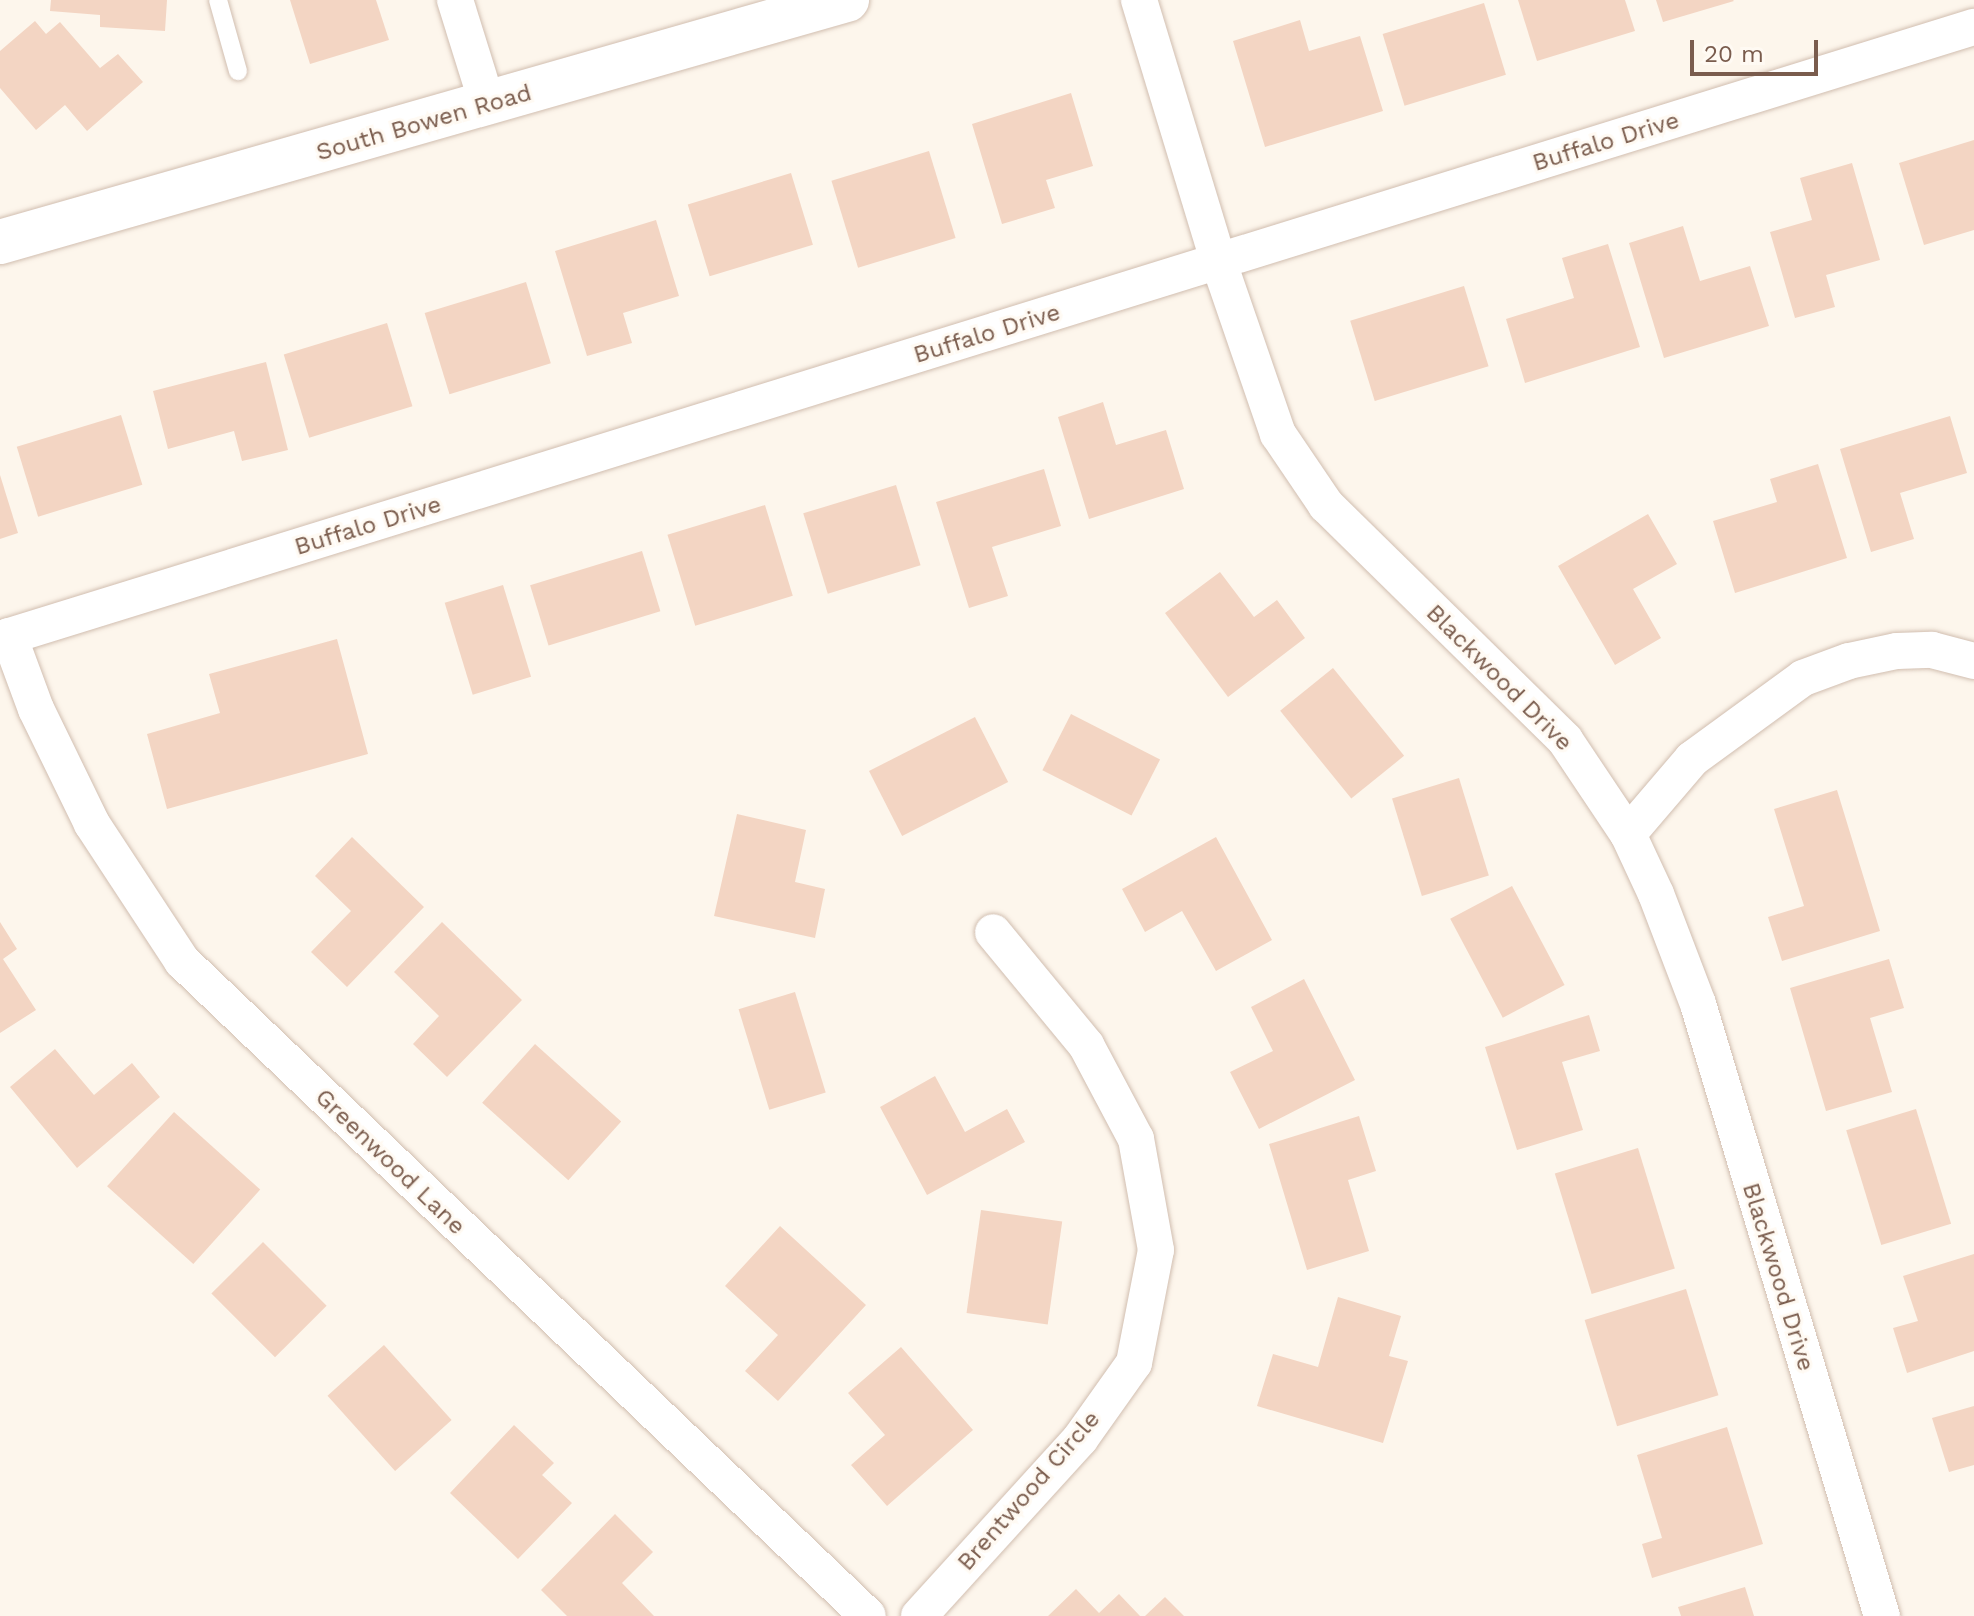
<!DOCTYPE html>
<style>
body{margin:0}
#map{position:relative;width:1974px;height:1616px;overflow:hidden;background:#fdf6ec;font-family:"Work Sans",sans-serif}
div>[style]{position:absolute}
.building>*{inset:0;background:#f3d5c3;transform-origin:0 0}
.roads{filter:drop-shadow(0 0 2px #d1beb0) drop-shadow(0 0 2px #d1beb0)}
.lane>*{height:18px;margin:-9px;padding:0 9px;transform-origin:9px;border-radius:9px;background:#fff}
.street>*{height:36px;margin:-18px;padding:0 18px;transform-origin:18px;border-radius:18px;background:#fff}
.secondary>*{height:44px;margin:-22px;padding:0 22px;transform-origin:22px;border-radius:22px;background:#fff}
span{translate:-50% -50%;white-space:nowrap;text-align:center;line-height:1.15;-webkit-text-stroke:6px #fffaf3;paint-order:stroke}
.street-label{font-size:24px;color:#7a5c4d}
.scale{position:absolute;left:1690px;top:40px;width:128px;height:36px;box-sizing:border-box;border:4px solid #7a5c4d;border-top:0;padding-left:10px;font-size:24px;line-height:28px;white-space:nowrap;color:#7a5c4d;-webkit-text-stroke:6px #fffaf3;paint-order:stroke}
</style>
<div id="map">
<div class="building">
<div style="clip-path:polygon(51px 0,167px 0,165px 31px,100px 27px,100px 15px,50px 11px)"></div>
<div style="clip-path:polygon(290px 0,376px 0,389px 40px,310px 64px)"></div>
<div style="clip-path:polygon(1518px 0,1625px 0,1635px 31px,1537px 61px)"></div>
<div style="clip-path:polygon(1656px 0,1733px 0,1734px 1px,1663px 22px)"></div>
<div style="left:1484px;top:3px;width:75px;height:106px;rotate:73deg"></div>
<div style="clip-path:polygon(1300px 20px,1309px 51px,1360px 36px,1383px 111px,1265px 147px,1233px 41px)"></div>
<div style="clip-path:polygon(35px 21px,46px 34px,60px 22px,100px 68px,118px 54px,143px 82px,87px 131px,65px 105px,36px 130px,0 88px,0 51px)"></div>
<div style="clip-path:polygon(1071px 93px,1093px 166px,1046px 180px,1055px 208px,1002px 224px,972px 124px)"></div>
<div style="clip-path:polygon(1974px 140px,1974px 230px,1924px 245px,1899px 163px)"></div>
<div style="left:929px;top:151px;width:91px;height:102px;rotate:73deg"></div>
<div style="clip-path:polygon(1852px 163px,1880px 260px,1826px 275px,1835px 307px,1795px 318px,1770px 232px,1812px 220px,1800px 178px)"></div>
<div style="left:791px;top:173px;width:75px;height:108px;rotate:73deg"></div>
<div style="clip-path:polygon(656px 220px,679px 296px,623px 313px,632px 343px,587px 356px,555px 251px)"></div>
<div style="clip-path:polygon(1683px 226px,1700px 281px,1750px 266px,1769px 326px,1664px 358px,1629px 243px)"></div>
<div style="clip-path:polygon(1608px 244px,1640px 347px,1525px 383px,1506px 319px,1574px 298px,1562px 258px)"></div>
<div style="left:526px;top:282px;width:85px;height:106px;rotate:73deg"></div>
<div style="left:1464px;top:286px;width:84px;height:119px;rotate:73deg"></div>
<div style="left:387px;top:323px;width:87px;height:108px;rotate:73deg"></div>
<div style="clip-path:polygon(266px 362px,288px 450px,242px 461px,234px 431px,168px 449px,153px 391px)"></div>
<div style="clip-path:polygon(1103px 402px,1116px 445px,1166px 430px,1184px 489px,1089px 519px,1058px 417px)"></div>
<div style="left:121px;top:415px;width:73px;height:109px;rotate:73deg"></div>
<div style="clip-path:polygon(1950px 416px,1967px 473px,1900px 493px,1914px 539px,1871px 552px,1840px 449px)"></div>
<div style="clip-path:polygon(1818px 464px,1847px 558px,1735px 593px,1713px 521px,1777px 502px,1770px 479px)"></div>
<div style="clip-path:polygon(1044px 469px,1061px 526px,992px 547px,1008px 596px,969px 608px,936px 502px)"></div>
<div style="clip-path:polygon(0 475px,18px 533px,0 539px)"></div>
<div style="left:896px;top:485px;width:84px;height:97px;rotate:73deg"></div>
<div style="left:765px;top:505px;width:95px;height:102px;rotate:73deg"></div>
<div style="clip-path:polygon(1648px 514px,1677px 564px,1633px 589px,1661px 638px,1615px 665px,1558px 566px)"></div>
<div style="left:642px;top:551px;width:63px;height:117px;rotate:73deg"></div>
<div style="clip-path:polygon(1220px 572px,1254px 617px,1277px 600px,1305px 638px,1228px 697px,1165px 613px)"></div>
<div style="left:503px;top:585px;width:96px;height:61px;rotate:73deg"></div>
<div style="clip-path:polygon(337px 639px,368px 754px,167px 809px,147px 734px,220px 713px,209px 674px)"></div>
<div style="left:1333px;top:668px;width:113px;height:68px;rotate:51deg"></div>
<div style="left:1071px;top:714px;width:100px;height:63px;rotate:27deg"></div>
<div style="left:975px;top:717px;width:73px;height:119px;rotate:63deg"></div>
<div style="left:1459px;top:778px;width:102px;height:70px;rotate:73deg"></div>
<div style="clip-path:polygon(1837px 790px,1880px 931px,1782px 961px,1768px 917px,1804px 906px,1774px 809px)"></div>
<div style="clip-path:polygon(737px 814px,806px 830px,795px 882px,825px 889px,815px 938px,714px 916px)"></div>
<div style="clip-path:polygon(352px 837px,424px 907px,347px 987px,311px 952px,351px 911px,315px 876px)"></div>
<div style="clip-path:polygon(1216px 837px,1272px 940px,1216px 971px,1182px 911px,1145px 932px,1122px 889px)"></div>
<div style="left:1512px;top:886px;width:112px;height:70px;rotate:62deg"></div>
<div style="clip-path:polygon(0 922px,17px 949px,3px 959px,36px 1010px,0 1033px)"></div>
<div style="clip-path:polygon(442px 922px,522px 1000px,447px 1077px,413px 1044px,439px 1016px,394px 972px)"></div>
<div style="clip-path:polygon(1889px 959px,1904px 1008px,1870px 1018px,1892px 1092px,1826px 1111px,1790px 988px)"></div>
<div style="clip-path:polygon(1304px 979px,1355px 1080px,1259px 1129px,1230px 1072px,1273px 1051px,1251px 1007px)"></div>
<div style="left:795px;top:992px;width:105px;height:59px;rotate:73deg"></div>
<div style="clip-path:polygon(1589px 1015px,1600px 1051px,1562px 1062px,1583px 1130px,1517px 1150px,1485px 1047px)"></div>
<div style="left:535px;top:1044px;width:116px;height:79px;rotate:42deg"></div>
<div style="clip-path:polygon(55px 1049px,94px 1095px,132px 1063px,160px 1097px,77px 1168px,10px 1087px)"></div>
<div style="clip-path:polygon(935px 1076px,965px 1132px,1007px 1109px,1025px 1142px,927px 1195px,880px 1107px)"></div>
<div style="left:1916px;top:1109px;width:120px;height:73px;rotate:73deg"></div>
<div style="left:174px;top:1112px;width:116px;height:100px;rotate:42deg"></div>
<div style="clip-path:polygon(1359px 1116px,1376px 1171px,1348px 1180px,1369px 1251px,1307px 1270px,1269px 1144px)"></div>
<div style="left:1638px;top:1148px;width:126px;height:87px;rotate:73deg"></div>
<div style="left:981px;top:1210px;width:82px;height:104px;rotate:8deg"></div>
<div style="clip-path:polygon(780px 1226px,866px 1305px,778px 1401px,745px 1371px,778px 1335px,725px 1286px)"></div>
<div style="left:263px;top:1242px;width:90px;height:73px;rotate:45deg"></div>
<div style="clip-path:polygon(1974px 1254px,1974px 1351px,1907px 1373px,1893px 1328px,1918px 1321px,1903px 1276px)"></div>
<div style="left:1686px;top:1289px;width:111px;height:106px;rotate:73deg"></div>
<div style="clip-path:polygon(1338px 1297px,1401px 1316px,1389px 1356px,1408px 1361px,1383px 1443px,1257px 1406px,1273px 1354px,1318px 1367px)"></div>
<div style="left:384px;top:1345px;width:101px;height:76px;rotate:48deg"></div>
<div style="clip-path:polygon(901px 1347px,973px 1430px,887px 1506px,851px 1465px,885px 1435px,848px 1393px)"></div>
<div style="clip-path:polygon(1974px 1406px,1974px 1465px,1949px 1472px,1932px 1418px)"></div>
<div style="clip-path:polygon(514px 1425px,554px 1463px,542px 1475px,572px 1503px,518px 1559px,450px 1493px)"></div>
<div style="clip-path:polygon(1727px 1427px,1763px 1544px,1652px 1578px,1642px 1544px,1662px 1538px,1637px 1455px)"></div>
<div style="clip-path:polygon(615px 1514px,653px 1552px,622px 1583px,654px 1616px,567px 1616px,541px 1590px)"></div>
<div style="clip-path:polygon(1745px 1587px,1754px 1616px,1681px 1616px,1678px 1607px)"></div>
<div style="clip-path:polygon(1076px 1589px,1099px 1613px,1119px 1594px,1140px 1616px,1048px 1616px)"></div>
<div style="clip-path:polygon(1165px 1597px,1184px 1616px,1145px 1616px)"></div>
</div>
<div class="roads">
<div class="lane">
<div style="left:218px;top:0;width:74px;rotate:74.3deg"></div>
</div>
<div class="street">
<div style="left:455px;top:0;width:111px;rotate:72.7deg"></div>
<div style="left:1139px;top:0;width:275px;rotate:73.1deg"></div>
<div style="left:1219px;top:263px;width:181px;rotate:71deg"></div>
<div style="left:1278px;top:434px;width:86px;rotate:55.9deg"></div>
<div style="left:1326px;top:505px;width:335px;rotate:44.5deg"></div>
<div style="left:1565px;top:740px;width:113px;rotate:56.2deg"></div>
<div style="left:1628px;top:834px;width:66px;rotate:65deg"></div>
<div style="left:1656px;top:894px;width:118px;rotate:69.1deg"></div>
<div style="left:1698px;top:1004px;width:639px;rotate:73.27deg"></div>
<div style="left:9px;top:636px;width:78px;rotate:69.7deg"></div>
<div style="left:36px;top:709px;width:128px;rotate:64deg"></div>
<div style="left:92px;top:824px;width:164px;rotate:56.7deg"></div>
<div style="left:182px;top:961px;width:948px;rotate:43.68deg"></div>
<div style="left:0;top:639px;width:2067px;rotate:-17.23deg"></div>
<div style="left:1628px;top:834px;width:99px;rotate:-49.5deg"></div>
<div style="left:1692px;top:759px;width:137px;rotate:-36.1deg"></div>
<div style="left:1803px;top:678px;width:49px;rotate:-20.3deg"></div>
<div style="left:1849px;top:661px;width:49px;rotate:-11.8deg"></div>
<div style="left:1897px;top:651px;width:35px;rotate:-2deg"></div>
<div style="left:1932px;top:650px;width:43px;rotate:14.7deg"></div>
<div style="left:919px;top:1616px;width:239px;rotate:-47.7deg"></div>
<div style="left:1080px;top:1439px;width:93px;rotate:-54.6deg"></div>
<div style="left:1134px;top:1363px;width:115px;rotate:-79deg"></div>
<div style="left:1156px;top:1250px;width:113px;rotate:-100.2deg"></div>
<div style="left:1136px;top:1139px;width:106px;rotate:-118deg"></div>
<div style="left:1086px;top:1045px;width:146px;rotate:-129.5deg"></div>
</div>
<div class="secondary">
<div style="left:0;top:242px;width:881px;rotate:-15.95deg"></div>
</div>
</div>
<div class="street-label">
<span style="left:424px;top:123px;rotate:-16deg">South Bowen Road</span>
<span style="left:1606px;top:142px;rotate:-17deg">Buffalo Drive</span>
<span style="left:987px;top:334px;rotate:-17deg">Buffalo Drive</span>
<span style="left:368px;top:526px;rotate:-17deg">Buffalo Drive</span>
<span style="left:1499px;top:678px;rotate:45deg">Blackwood Drive</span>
<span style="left:390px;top:1162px;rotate:44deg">Greenwood Lane</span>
<span style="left:1778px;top:1277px;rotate:73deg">Blackwood Drive</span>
<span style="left:1029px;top:1491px;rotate:-49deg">Brentwood Circle</span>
</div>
<div class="scale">20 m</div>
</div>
